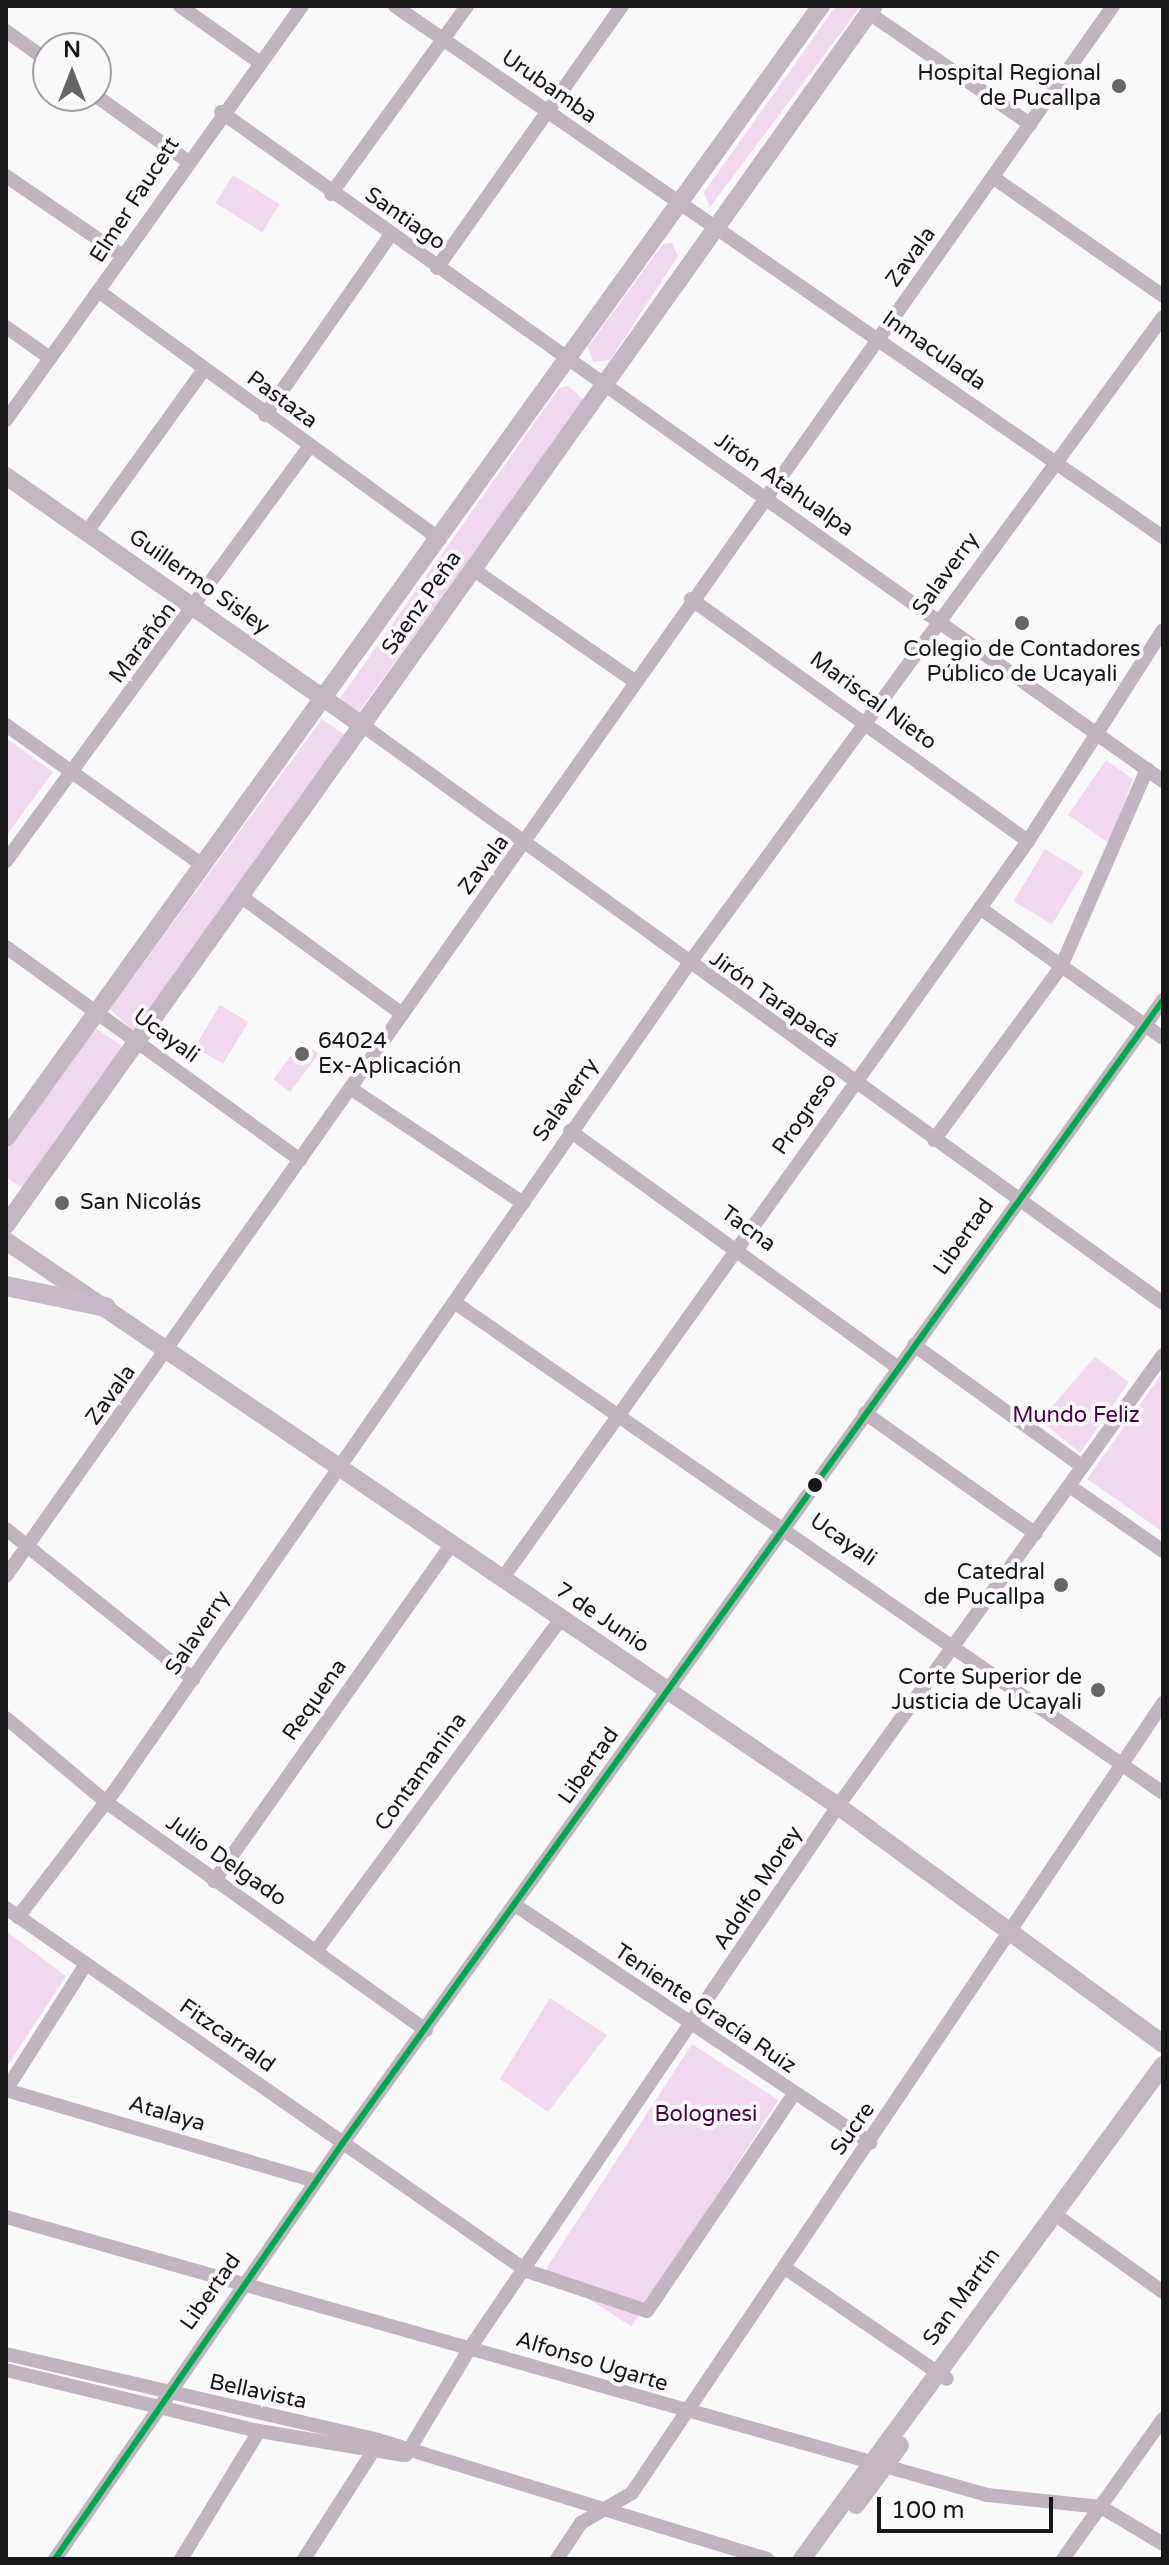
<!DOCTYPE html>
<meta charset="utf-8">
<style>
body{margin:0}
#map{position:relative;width:1169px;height:2565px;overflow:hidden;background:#faf9fa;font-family:"Varela Round",sans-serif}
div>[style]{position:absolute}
.green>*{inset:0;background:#f0d9ee;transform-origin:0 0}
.minor>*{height:14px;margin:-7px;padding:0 7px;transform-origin:7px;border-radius:7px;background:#c0b4bf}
.major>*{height:18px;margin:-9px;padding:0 9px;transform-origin:9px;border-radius:9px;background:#c2b6c1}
.highway>*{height:20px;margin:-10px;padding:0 10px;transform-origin:10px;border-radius:10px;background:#c4b9c4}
.bus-1>*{height:6px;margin:-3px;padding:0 3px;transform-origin:3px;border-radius:3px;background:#00a651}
.dots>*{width:22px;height:22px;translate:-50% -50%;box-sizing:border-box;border:4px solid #fbf8fb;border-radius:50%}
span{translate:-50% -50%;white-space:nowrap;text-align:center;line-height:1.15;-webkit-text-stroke:8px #fbf8fb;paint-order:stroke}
.poi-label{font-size:22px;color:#181718}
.right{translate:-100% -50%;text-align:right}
.left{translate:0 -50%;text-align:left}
.street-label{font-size:22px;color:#181718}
.park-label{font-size:22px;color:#480348}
.frame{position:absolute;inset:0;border:8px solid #181718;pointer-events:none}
.north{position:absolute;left:32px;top:32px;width:80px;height:80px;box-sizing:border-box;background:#fbf8fb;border:2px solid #a09ea0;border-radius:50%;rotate:0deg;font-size:22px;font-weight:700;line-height:32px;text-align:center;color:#181718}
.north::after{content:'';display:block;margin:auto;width:28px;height:36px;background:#676667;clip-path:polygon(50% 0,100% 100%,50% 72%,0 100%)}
.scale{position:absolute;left:877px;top:2497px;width:176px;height:36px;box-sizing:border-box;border:4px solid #181718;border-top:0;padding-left:10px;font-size:24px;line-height:28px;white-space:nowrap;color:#181718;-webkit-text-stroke:6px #fbf8fb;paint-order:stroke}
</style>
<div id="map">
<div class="green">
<div style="clip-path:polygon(836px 6px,861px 6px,710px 207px,704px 192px)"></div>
<div style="left:233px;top:175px;width:55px;height:33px;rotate:32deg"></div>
<div style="clip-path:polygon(672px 243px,678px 256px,610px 360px,593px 362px,588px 347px,663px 244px)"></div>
<div style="clip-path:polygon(568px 386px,584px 400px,355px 717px,336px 704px,559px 388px)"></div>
<div style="clip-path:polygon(322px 719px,345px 735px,136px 1034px,110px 1009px)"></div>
<div style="clip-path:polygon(6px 738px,53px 772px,6px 836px)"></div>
<div style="clip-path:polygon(1106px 760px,1133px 779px,1109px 843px,1068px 815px)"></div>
<div style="left:1045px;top:849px;width:45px;height:61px;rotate:31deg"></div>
<div style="left:220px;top:1005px;width:33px;height:49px;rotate:31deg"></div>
<div style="clip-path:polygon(95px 1028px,125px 1048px,23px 1188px,6px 1177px,6px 1152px)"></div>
<div style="left:302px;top:1041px;width:21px;height:48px;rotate:37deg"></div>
<div style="clip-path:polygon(1095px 1357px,1129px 1382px,1080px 1453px,1040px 1420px)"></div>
<div style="clip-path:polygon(1163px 1372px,1163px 1532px,1087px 1479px)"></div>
<div style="clip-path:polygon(6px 1931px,66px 1976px,6px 2068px)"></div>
<div style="clip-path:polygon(550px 1998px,607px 2035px,548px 2112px,500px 2079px)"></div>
<div style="left:692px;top:2044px;width:103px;height:270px;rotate:33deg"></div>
</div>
<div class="minor">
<div style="left:180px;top:6px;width:97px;rotate:35.3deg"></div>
<div style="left:395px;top:6px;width:934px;rotate:34.66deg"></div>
<div style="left:869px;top:13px;width:196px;rotate:34.6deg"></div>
<div style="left:6px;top:31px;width:52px;rotate:35.5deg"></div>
<div style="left:96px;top:96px;width:110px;rotate:35.4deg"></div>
<div style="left:221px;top:112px;width:1155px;rotate:35.38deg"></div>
<div style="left:6px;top:176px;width:142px;rotate:34.4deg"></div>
<div style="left:994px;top:178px;width:206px;rotate:34.9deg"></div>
<div style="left:331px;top:194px;width:232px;rotate:-54.1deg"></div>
<div style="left:437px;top:268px;width:321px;rotate:-54.8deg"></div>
<div style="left:101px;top:293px;width:419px;rotate:36deg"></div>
<div style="left:6px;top:327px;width:54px;rotate:35.2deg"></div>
<div style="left:265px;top:415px;width:218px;rotate:-55.1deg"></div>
<div style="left:6px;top:420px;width:509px;rotate:-54.44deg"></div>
<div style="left:86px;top:533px;width:200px;rotate:-54.2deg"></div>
<div style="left:474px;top:570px;width:193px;rotate:34.7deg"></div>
<div style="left:691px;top:599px;width:415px;rotate:35.7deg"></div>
<div style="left:6px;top:725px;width:239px;rotate:35.5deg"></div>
<div style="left:365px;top:727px;width:984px;rotate:35.82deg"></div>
<div style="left:6px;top:861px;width:513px;rotate:-53.8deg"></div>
<div style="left:243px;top:898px;width:197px;rotate:36.1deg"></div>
<div style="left:980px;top:908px;width:224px;rotate:35.4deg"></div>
<div style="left:6px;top:947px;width:363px;rotate:35.9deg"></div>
<div style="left:350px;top:1088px;width:208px;rotate:33.6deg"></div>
<div style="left:570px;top:1131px;width:403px;rotate:35.8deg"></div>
<div style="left:934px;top:1140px;width:215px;rotate:-53.7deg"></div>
<div style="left:1061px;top:967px;width:216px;rotate:-66.5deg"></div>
<div style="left:454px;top:1302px;width:862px;rotate:34.7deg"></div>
<div style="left:914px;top:1345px;width:208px;rotate:35.8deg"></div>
<div style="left:865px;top:1413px;width:209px;rotate:35.3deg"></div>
<div style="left:1071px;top:1487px;width:112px;rotate:34.8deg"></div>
<div style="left:6px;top:1529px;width:240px;rotate:38.7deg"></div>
<div style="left:6px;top:1576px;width:1921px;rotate:-54.81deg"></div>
<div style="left:502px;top:1579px;width:906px;rotate:-54.52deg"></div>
<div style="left:1028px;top:841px;width:250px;rotate:-57.4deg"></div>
<div style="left:6px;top:1718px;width:131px;rotate:40deg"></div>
<div style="left:106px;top:1802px;width:393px;rotate:35.5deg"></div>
<div style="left:214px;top:1881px;width:413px;rotate:-54.8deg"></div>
<div style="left:518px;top:1907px;width:424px;rotate:33.8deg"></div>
<div style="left:6px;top:1908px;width:635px;rotate:34.87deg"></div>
<div style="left:527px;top:2271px;width:126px;rotate:18.4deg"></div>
<div style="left:647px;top:2311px;width:261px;rotate:-55.9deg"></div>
<div style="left:18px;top:1917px;width:165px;rotate:-52.6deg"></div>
<div style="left:118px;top:1786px;width:999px;rotate:-55.23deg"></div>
<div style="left:688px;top:965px;width:803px;rotate:-53.76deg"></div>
<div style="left:316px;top:1951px;width:413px;rotate:-53.6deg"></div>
<div style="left:6px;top:2090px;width:323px;rotate:16.4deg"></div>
<div style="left:6px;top:2090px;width:149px;rotate:-57.6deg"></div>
<div style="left:1053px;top:2213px;width:135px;rotate:35.7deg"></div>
<div style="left:6px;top:2217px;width:1020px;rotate:15.82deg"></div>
<div style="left:987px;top:2495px;width:115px;rotate:6deg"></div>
<div style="left:1101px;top:2507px;width:72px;rotate:30.8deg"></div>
<div style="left:785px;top:2268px;width:196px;rotate:34.4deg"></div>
<div style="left:6px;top:2354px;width:382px;rotate:13deg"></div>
<div style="left:378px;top:2440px;width:407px;rotate:17deg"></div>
<div style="left:6px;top:2370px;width:260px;rotate:13.6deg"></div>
<div style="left:259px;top:2431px;width:145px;rotate:9.5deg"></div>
<div style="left:406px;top:2455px;width:125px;rotate:-59.1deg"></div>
<div style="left:470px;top:2348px;width:655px;rotate:-55.82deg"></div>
<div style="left:838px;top:1806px;width:556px;rotate:-54.22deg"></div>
<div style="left:55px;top:2559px;width:505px;rotate:-55.33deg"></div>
<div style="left:342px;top:2144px;width:1408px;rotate:-54.33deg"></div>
<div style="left:181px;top:2559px;width:150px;rotate:-58.6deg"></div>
<div style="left:304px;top:2559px;width:132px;rotate:-57.4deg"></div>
<div style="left:557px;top:2559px;width:43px;rotate:-56.3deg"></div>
<div style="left:581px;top:2523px;width:59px;rotate:-30.5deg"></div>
<div style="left:632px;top:2493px;width:952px;rotate:-56.09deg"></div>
<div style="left:1063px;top:2559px;width:172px;rotate:-54.5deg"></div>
</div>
<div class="major">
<div style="left:6px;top:476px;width:438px;rotate:35deg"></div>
<div style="left:6px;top:1138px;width:1395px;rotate:-54.25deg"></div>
<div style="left:6px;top:1225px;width:1496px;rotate:-54.55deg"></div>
<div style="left:6px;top:1241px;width:1006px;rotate:34.18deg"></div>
<div style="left:838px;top:1806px;width:403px;rotate:36.2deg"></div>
<div style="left:856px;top:2505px;width:74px;rotate:-53.7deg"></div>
<div style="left:802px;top:2559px;width:612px;rotate:-53.84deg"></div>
</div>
<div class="highway">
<div style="left:6px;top:1286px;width:102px;rotate:11.9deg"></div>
</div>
<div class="bus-1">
<div style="left:55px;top:2559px;width:505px;rotate:-55.33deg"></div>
<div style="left:342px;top:2144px;width:1408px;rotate:-54.33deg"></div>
</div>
<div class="dots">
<div style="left:1119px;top:86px;background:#676667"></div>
<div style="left:1022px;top:623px;background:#676667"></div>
<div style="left:302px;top:1054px;background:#676667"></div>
<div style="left:62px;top:1203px;background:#676667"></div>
<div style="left:815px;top:1485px;background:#181718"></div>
<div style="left:1061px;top:1585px;background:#676667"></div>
<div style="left:1098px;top:1690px;background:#676667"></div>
</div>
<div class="poi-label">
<span class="right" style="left:1101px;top:86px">Hospital Regional<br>de Pucallpa</span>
<span style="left:1022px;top:662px">Colegio de Contadores<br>Público de Ucayali</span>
<span class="left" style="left:318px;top:1054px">64024<br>Ex-Aplicación</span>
<span class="left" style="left:80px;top:1203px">San Nicolás</span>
<span class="right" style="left:1045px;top:1585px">Catedral<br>de Pucallpa</span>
<span class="right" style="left:1082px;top:1690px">Corte Superior de<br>Justicia de Ucayali</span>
</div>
<div class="street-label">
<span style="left:549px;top:87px;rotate:35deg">Urubamba</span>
<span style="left:135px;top:200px;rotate:-57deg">Elmer Faucett</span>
<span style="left:405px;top:219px;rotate:35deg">Santiago</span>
<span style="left:911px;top:257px;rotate:-54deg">Zavala</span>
<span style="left:934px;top:351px;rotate:35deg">Inmaculada</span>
<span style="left:282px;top:400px;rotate:36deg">Pastaza</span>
<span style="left:784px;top:485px;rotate:35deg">Jirón Atahualpa</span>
<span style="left:946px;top:574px;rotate:-54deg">Salaverry</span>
<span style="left:199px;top:582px;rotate:35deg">Guillermo Sisley</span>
<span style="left:422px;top:603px;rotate:-55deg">Sáenz Peña</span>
<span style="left:143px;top:643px;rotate:-53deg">Marañón</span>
<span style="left:873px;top:701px;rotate:36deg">Mariscal Nieto</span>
<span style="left:484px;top:865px;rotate:-53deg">Zavala</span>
<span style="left:774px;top:1000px;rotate:35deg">Jirón Tarapacá</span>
<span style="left:166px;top:1036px;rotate:36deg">Ucayali</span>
<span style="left:566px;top:1100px;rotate:-55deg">Salaverry</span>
<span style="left:805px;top:1114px;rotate:-55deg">Progreso</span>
<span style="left:748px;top:1229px;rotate:36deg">Tacna</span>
<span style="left:964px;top:1237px;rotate:-55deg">Libertad</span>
<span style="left:111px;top:1395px;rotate:-54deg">Zavala</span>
<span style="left:843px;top:1540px;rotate:35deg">Ucayali</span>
<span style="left:602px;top:1618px;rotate:34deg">7 de Junio</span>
<span style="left:198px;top:1633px;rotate:-56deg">Salaverry</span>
<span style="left:315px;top:1700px;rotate:-55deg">Requena</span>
<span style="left:589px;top:1766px;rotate:-55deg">Libertad</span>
<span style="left:421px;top:1772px;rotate:-54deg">Contamanina</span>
<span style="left:226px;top:1861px;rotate:35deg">Julio Delgado</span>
<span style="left:758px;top:1888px;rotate:-57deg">Adolfo Morey</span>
<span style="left:705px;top:2009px;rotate:34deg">Teniente Gracía Ruiz</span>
<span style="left:227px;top:2036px;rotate:35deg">Fitzcarrald</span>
<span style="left:167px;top:2114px;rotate:16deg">Atalaya</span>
<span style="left:853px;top:2129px;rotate:-55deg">Sucre</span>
<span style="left:211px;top:2292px;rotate:-55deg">Libertad</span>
<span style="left:962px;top:2297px;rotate:-54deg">San Martín</span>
<span style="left:592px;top:2362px;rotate:17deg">Alfonso Ugarte</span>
<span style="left:258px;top:2392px;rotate:12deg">Bellavista</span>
</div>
<div class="park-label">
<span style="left:1076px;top:1416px">Mundo Feliz</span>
<span style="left:706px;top:2115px">Bolognesi</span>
</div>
<div class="frame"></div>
<div class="north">N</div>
<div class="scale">100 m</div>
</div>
